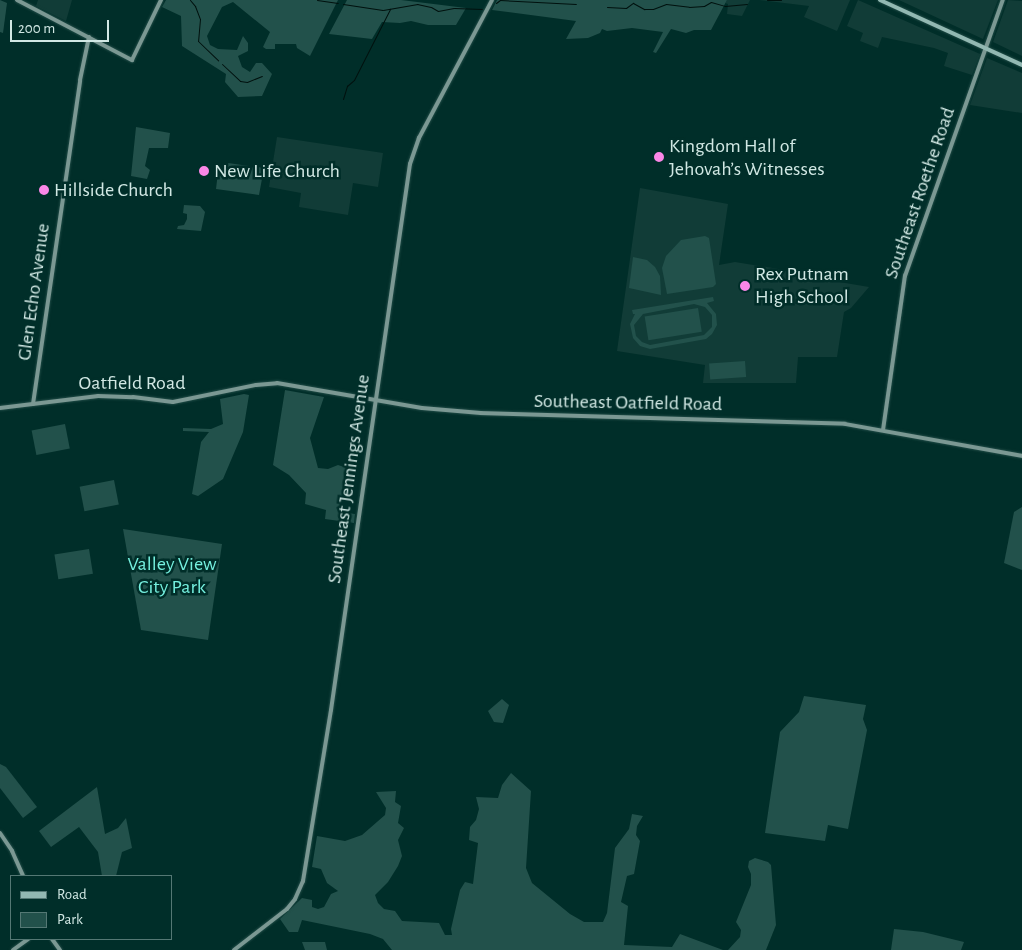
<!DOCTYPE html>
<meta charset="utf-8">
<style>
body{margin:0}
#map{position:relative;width:1022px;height:950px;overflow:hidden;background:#002e29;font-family:"Alegreya Sans",sans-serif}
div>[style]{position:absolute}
.built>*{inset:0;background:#113c37}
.green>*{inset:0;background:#22514b;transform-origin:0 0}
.stream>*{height:1px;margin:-0.5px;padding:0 0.5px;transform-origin:0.5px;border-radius:0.5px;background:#00110e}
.roads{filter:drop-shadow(0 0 1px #214c47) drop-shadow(0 0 1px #214c47)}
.secondary>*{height:4px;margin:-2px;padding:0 2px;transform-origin:2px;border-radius:2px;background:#7b9893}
.primary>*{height:4px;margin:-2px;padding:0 2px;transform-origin:2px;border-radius:2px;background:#92b8b2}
.dots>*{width:14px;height:14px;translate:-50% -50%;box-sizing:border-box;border:2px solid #002e29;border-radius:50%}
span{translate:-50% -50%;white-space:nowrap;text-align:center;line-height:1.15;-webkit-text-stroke:5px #002e29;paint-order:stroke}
.poi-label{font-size:20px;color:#d1e8e4}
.left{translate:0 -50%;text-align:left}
.street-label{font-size:20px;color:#d1e8e4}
.park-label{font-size:20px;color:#75f0df}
.legend{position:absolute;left:10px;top:875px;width:162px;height:65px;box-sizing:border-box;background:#002e29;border:1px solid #547874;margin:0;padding:6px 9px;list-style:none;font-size:15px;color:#d1e8e4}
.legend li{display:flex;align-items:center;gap:10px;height:25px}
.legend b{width:25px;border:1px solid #547874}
.scale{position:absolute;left:10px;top:20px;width:99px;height:22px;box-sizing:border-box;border:2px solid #d1e8e4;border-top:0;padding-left:6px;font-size:15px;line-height:18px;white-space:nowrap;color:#d1e8e4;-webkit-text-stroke:4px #002e29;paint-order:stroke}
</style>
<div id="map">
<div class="built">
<div style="clip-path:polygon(38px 0,72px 0,66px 21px,36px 6px)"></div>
<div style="clip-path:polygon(727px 0,750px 0,742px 16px,727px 14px,728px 4px,725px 3px)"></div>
<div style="clip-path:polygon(759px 0,850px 0,837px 31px,804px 17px,809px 6px)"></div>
<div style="clip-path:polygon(858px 0,980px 54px,972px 75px,944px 66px,948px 53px,934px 48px,882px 37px,878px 48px,860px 41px,863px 33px,847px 26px)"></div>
<div style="clip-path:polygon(899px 0,998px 0,983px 39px)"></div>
<div style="clip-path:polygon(1008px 0,1022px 1px,1022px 56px,993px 42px)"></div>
<div style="clip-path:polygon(987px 58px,1022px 73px,1022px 113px,970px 105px)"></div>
<div style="clip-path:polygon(277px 137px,383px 153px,378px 187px,353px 183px,348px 215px,299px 207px,301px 193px,269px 187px)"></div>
<div style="clip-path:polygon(640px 188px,728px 204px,719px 265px,735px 262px,797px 272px,798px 275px,869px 287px,851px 308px,844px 312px,837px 357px,798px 357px,796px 383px,703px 383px,705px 365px,617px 351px)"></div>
</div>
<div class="green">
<div style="clip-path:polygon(0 0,7px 3px,3px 33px,0 32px)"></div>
<div style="clip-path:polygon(166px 0,338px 0,310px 56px,297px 48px,296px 44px,275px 44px,275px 49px,266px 49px,263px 47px,270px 32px,233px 2px,222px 7px,207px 36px,210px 45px,218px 49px,237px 50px,243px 36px,248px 43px,248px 51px,238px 56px,242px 67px,250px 72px,256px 63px,262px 63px,272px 74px,262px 96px,238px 97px,225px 82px,226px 74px,182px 46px,181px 16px,162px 7px)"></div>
<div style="clip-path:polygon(347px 0,401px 0,466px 8px,456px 25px,428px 25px,411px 21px,400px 23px,382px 22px,372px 39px,329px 34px)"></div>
<div style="clip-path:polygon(497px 0,727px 0,711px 30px,694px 30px,686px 33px,671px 29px,656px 53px,653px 52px,663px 32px,632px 28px,607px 31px,602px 29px,600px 33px,588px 38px,566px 39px,576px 21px,492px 10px)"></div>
<div style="clip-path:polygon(136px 127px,170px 133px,168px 148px,149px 148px,145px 166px,150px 170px,147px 179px,131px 176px)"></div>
<div style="clip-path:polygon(228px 163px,264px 168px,259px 195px,216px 189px,218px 172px,222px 172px,222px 167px,227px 167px)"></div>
<div style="clip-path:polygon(184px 205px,200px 206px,205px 212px,201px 231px,177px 229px,178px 226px,184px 225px,187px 219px,187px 214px,183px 213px)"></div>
<div style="clip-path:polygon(705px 236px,709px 238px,716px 284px,713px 287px,667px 294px,662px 268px,666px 256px,681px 240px)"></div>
<div style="clip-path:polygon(633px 257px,647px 260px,655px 267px,660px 276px,661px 295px,629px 288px)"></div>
<div style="clip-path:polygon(evenodd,713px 297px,714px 301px,707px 303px,716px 314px,717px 325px,712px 334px,706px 339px,650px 349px,640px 346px,633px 338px,630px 324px,635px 314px,633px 314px,632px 310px,713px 297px,694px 304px,705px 307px,712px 315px,712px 327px,704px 335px,650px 345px,642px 342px,636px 336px,634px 325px,643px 314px,694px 304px)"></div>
<div style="left:698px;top:308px;width:24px;height:54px;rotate:81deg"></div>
<div style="left:745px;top:361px;width:16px;height:36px;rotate:86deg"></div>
<div style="clip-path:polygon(285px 390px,324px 397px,310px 438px,318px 468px,328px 469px,338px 465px,347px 468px,340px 512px,355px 514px,354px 523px,325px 519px,326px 510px,305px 504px,306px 493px,289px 475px,273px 465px)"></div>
<div style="clip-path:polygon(244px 394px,249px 395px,243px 432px,223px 479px,198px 496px,192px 494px,201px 442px,209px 432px,183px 431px,183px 428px,211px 429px,223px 424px,220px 399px)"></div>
<div style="left:65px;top:424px;width:25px;height:34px;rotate:79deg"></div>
<div style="left:114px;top:480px;width:25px;height:35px;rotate:79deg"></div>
<div style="clip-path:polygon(1022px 507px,1022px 570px,1004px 563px,1014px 512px)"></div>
<div style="clip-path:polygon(123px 529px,222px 544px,208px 640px,141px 630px)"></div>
<div style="left:89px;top:549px;width:25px;height:35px;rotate:81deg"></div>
<div style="clip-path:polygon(804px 696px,866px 705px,863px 719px,867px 730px,848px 829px,828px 825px,825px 841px,765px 833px,780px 732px,799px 712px)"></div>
<div style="clip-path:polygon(502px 699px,509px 705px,503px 723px,494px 722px,488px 711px)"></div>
<div style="clip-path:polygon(0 764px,6px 767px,37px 807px,23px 818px,0 788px)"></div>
<div style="clip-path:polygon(511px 773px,531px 791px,526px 868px,532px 883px,570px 914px,584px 922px,603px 922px,607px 913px,615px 848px,629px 829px,632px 814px,643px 816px,637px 826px,636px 835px,640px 841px,634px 874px,627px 876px,621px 902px,628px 906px,624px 945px,672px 947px,680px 934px,723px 950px,392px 950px,383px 939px,370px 934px,302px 920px,298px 932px,289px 932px,280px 919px,302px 898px,312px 900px,312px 907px,318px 909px,324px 907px,331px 894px,338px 891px,327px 883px,321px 869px,312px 867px,317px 836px,345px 841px,362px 835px,385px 815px,386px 808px,376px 792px,396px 791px,395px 802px,401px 806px,398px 823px,404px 828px,398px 840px,402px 856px,398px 866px,388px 882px,375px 895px,378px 903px,384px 909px,395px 911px,402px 921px,439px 923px,445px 935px,452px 935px,451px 929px,460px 890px,465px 882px,473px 884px,478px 843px,469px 840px,470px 827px,476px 820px,479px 809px,476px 797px,498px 798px,502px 785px)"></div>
<div style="clip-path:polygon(97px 787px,105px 834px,118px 828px,126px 818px,132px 848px,122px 852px,116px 876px,102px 876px,98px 852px,79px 827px,51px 847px,39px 831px)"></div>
<div style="clip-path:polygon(755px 858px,768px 862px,771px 865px,776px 925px,766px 950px,728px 950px,740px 937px,741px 930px,736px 922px,751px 885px,751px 874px,748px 867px,749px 861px)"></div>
<div style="clip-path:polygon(894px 929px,923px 932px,964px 942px,961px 950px,891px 950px)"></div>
<div style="clip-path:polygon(302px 942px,325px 942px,327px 950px,305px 950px)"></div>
</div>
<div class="stream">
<div style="left:190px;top:0;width:8px;rotate:50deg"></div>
<div style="left:195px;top:6px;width:14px;rotate:69deg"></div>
<div style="left:200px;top:19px;width:22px;rotate:95deg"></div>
<div style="left:198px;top:41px;width:28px;rotate:44deg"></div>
<div style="left:317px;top:0;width:21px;rotate:8deg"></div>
<div style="left:767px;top:0;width:14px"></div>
<div style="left:496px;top:3px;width:5px;rotate:-37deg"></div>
<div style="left:500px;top:0;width:76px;rotate:3deg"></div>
<div style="left:343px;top:4px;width:40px;rotate:8.5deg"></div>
<div style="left:383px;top:10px;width:35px;rotate:-10deg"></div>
<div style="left:417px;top:4px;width:14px;rotate:12deg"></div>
<div style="left:431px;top:7px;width:8px;rotate:30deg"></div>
<div style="left:438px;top:11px;width:16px;rotate:-11deg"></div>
<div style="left:454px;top:8px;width:28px;rotate:2deg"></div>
<div style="left:607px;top:7px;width:19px;rotate:3deg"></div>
<div style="left:626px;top:8px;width:9px;rotate:-36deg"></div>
<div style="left:633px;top:3px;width:13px;rotate:29deg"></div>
<div style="left:644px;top:9px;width:9px"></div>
<div style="left:653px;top:9px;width:14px;rotate:-21deg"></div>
<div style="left:666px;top:4px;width:23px;rotate:7deg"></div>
<div style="left:689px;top:7px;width:15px;rotate:-4deg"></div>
<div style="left:704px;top:6px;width:8px;rotate:-30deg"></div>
<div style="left:711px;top:2px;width:15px;rotate:16deg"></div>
<div style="left:725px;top:6px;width:22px;rotate:-5deg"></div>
<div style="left:222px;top:64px;width:25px;rotate:43deg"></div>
<div style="left:240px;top:81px;width:7px;rotate:8deg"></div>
<div style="left:247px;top:82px;width:16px;rotate:-22deg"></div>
<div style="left:343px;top:99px;width:14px;rotate:-73deg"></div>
<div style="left:347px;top:86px;width:9px;rotate:-41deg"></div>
<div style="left:354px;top:80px;width:80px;rotate:-63.1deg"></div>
</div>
<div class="roads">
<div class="secondary">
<div style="left:17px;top:0;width:130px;rotate:27.6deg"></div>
<div style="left:132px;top:60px;width:67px;rotate:-64.2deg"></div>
<div style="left:33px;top:404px;width:327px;rotate:-81.7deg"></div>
<div style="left:80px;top:80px;width:44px;rotate:-78.2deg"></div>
<div style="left:0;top:408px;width:99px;rotate:-7deg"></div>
<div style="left:98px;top:396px;width:35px;rotate:2deg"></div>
<div style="left:133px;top:397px;width:40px;rotate:7.1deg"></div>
<div style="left:173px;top:402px;width:85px;rotate:-11.6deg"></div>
<div style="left:256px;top:385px;width:21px;rotate:-5deg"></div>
<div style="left:277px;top:383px;width:147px;rotate:9.8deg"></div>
<div style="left:422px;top:408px;width:59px;rotate:4.8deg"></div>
<div style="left:481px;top:413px;width:364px;rotate:1.7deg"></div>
<div style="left:845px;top:424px;width:180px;rotate:10.2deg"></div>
<div style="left:883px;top:430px;width:156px;rotate:-81.9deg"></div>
<div style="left:905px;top:276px;width:293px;rotate:-70.5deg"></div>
<div style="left:0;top:833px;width:22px;rotate:56deg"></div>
<div style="left:12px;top:851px;width:27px;rotate:66deg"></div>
<div style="left:52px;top:939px;width:14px;rotate:54deg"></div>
<div style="left:13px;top:950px;width:19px;rotate:-36deg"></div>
<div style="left:234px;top:950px;width:67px;rotate:-37.7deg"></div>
<div style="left:287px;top:909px;width:13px;rotate:-51deg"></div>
<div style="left:295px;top:899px;width:20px;rotate:-66deg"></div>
<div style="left:303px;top:881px;width:173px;rotate:-80.7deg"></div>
<div style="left:331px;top:710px;width:552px;rotate:-81.77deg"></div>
<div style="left:410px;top:164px;width:28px;rotate:-71deg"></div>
<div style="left:419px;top:138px;width:156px;rotate:-62.1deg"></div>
</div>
<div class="primary">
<div style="left:880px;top:0;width:156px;rotate:24.6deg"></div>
</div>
</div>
<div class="dots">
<div style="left:659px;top:157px;background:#fa87e7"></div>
<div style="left:204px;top:171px;background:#fa87e7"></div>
<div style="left:44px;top:190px;background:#fa87e7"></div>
<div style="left:745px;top:286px;background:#fa87e7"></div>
</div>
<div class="poi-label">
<span class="left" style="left:669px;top:158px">Kingdom Hall of<br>Jehovah’s Witnesses</span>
<span class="left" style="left:214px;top:171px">New Life Church</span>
<span class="left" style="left:54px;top:190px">Hillside Church</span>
<span class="left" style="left:755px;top:286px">Rex Putnam<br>High School</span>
</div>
<div class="street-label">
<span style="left:920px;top:193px;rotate:-71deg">Southeast Roethe Road</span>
<span style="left:34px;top:292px;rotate:-82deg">Glen Echo Avenue</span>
<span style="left:132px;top:383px">Oatfield Road</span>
<span style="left:628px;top:403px;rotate:1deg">Southeast Oatfield Road</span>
<span style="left:349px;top:479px;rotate:-82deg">Southeast Jennings Avenue</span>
</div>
<div class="park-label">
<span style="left:172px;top:576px">Valley View<br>City Park</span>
</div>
<ul class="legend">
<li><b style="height:6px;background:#92b8b2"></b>Road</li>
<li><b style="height:14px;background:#22514b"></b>Park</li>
</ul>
<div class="scale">200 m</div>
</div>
